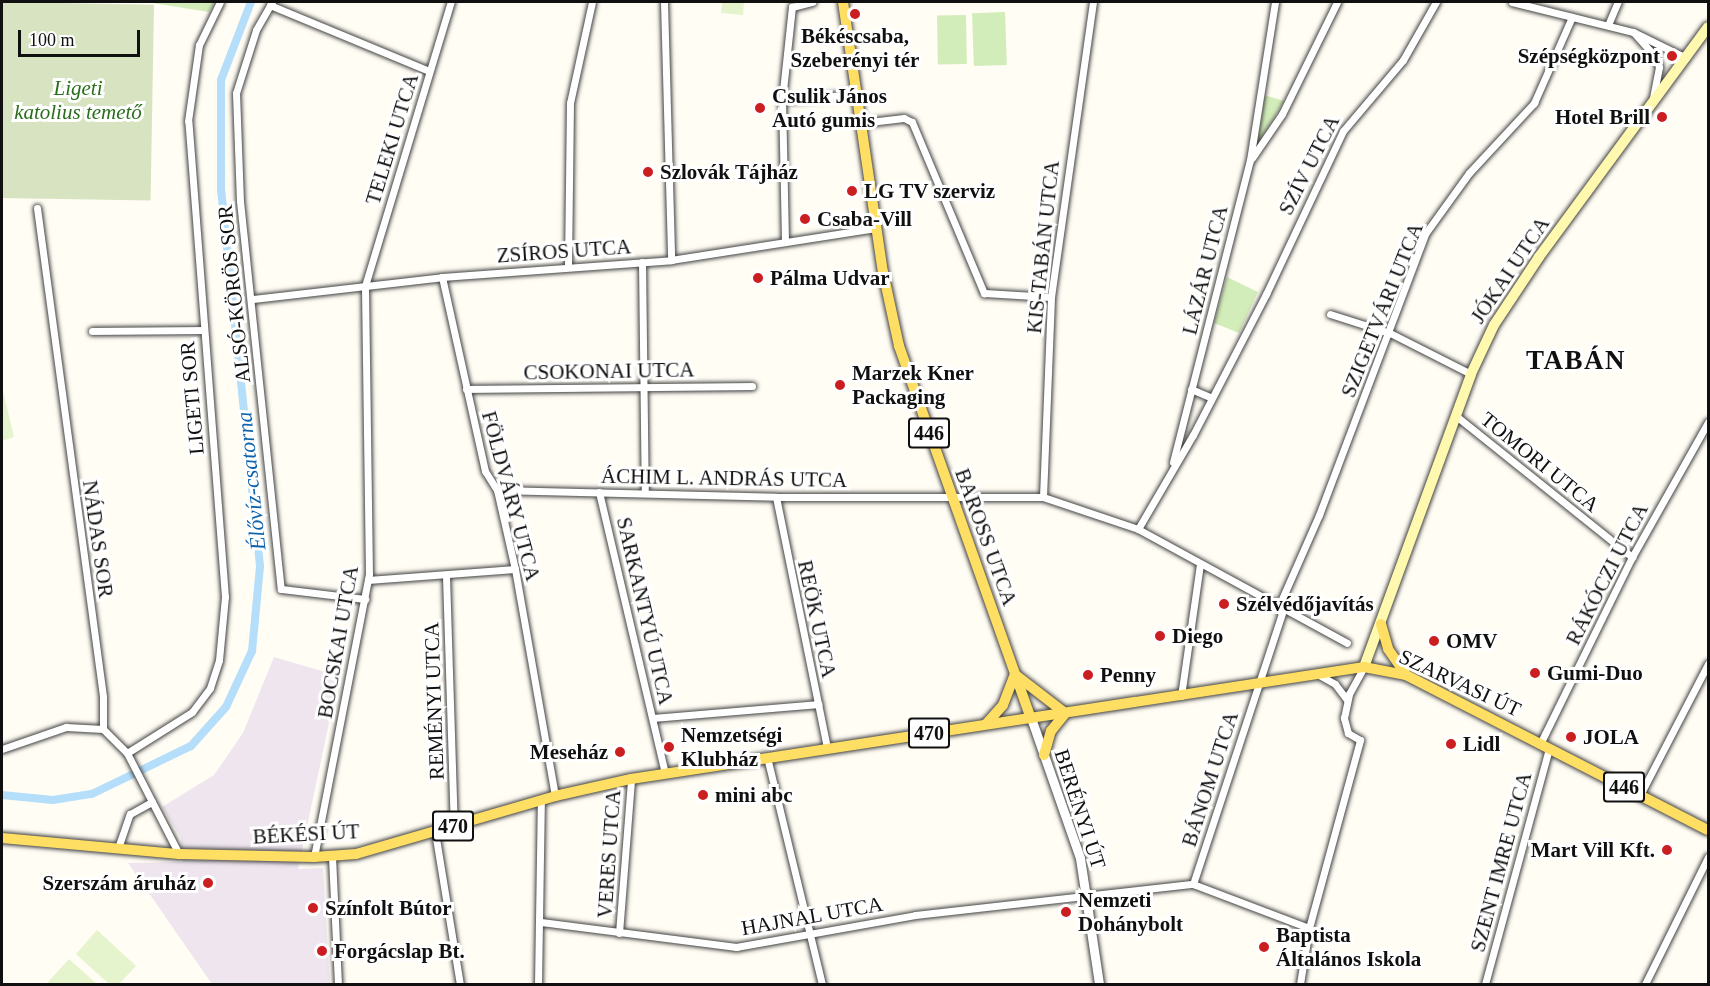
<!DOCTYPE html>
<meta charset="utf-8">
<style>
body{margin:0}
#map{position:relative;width:1710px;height:986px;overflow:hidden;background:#fffdf4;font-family:Georgia,serif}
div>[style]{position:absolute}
.industrial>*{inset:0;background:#eee5ef}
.green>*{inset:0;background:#d3edba;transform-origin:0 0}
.cemetery>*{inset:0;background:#d8e4c1;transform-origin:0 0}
.pitch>*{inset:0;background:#e5f4cc}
.canal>*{height:8px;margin:-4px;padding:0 4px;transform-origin:4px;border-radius:4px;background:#b4defa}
.roads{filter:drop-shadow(0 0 2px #434343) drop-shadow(0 0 2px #434343)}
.minor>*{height:7px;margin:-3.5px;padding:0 3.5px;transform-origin:3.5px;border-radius:3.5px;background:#fff}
.tertiary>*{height:9px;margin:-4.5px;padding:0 4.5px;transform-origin:4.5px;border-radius:4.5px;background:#fff}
.secondary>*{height:10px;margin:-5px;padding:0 5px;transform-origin:5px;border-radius:5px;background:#fff9af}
.primary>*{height:10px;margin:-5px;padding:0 5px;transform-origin:5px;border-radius:5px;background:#ffde64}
.dots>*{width:16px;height:16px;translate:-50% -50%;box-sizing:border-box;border:3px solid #fff;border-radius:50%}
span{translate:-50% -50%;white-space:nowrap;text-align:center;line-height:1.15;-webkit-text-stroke:6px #fff;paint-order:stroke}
.shield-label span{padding:2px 4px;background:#fff;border:2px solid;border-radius:4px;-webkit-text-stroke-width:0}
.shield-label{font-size:20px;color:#101010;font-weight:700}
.poi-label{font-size:21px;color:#101010;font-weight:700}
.right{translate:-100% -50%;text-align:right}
.left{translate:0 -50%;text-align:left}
.park-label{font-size:21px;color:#296e1b;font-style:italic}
.street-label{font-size:21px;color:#101010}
.water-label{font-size:22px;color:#0f63ac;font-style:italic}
.district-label{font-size:27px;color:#101010;font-weight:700;letter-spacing:1.5px}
.frame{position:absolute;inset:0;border:3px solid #101010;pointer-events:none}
.scale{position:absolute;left:18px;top:30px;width:122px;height:27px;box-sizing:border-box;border:3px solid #101010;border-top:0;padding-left:8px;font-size:18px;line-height:21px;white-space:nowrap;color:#101010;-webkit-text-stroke:4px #fff;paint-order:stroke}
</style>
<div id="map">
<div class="industrial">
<div style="clip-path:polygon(274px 657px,339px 676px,298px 869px,323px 868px,330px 984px,212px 984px,128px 863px,183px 862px,181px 838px,162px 807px,214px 775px,243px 733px)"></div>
</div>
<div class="green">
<div style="clip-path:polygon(146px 2px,215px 2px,209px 12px)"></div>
<div style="left:1005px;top:12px;width:53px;height:33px;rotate:88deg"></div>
<div style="left:966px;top:15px;width:49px;height:29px;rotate:89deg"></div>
<div style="clip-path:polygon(1264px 95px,1284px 101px,1259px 142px,1255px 142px)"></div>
<div style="clip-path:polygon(1227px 277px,1258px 292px,1239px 333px,1214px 323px)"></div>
</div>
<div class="cemetery">
<div style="left:2px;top:2px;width:152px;height:196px;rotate:1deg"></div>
</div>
<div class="pitch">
<div style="clip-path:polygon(722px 2px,744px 2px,743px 15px,721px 13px)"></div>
<div style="clip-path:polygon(2px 387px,14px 437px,2px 441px)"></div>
<div style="clip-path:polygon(97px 930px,136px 966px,119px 984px,109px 984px,76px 954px)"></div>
<div style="clip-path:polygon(69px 959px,97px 984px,50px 984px,48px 982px)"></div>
</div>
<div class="canal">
<div style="left:2px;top:795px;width:51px;rotate:5.6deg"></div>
<div style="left:53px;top:800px;width:39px;rotate:-9deg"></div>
<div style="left:92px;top:794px;width:110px;rotate:-25.9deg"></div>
<div style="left:191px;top:746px;width:52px;rotate:-48.1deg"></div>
<div style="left:226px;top:707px;width:62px;rotate:-65.1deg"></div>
<div style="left:252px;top:651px;width:85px;rotate:-84.6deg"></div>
<div style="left:260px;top:566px;width:377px;rotate:-95.9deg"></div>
<div style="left:221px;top:191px;width:111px;rotate:-90deg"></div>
<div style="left:221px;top:80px;width:84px;rotate:-69deg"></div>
</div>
<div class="roads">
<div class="minor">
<div style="left:272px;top:2px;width:32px;rotate:120deg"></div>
<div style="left:256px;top:30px;width:66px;rotate:107.6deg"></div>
<div style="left:236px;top:93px;width:108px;rotate:87.9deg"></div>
<div style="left:240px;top:201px;width:390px;rotate:84deg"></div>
<div style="left:281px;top:589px;width:85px;rotate:6.8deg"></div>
<div style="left:664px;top:2px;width:258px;rotate:88.4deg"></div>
<div style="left:1512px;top:2px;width:125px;rotate:13.9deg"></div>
<div style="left:1633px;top:32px;width:59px;rotate:26.1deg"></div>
<div style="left:270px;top:5px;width:172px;rotate:22.5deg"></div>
<div style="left:1608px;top:25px;width:25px;rotate:-67deg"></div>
<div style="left:1635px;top:34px;width:28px;rotate:48deg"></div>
<div style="left:1654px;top:55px;width:13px;rotate:67deg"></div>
<div style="left:1659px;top:67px;width:31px;rotate:101deg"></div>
<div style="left:782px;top:100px;width:94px;rotate:-83.9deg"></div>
<div style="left:792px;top:7px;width:21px;rotate:-14deg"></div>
<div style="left:861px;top:123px;width:43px;rotate:-6.6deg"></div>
<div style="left:904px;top:118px;width:9px;rotate:27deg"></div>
<div style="left:912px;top:122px;width:186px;rotate:67.2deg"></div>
<div style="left:984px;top:293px;width:67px;rotate:3.4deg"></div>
<div style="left:1252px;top:158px;width:53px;rotate:-55.7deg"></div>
<div style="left:1282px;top:114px;width:125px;rotate:-63.8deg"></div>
<div style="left:37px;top:208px;width:493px;rotate:82.3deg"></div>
<div style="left:103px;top:697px;width:32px;rotate:90deg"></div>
<div style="left:103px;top:729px;width:34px;rotate:45deg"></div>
<div style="left:127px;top:753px;width:114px;rotate:62.8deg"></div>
<div style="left:785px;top:241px;width:141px;rotate:-91.2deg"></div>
<div style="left:782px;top:100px;width:75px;rotate:-4.6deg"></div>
<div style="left:642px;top:262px;width:230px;rotate:89.3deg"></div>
<div style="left:568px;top:266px;width:163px;rotate:-89.3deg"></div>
<div style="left:570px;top:103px;width:103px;rotate:-77.7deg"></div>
<div style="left:442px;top:277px;width:199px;rotate:77.5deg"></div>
<div style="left:485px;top:471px;width:22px;rotate:58deg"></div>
<div style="left:497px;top:490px;width:81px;rotate:77.2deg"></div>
<div style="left:515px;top:569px;width:230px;rotate:80deg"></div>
<div style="left:253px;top:299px;width:190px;rotate:-6.6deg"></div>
<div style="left:442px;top:277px;width:230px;rotate:-4.2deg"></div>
<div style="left:671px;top:260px;width:207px;rotate:-8.9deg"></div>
<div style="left:1330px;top:314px;width:63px;rotate:17.6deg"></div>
<div style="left:1390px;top:333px;width:91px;rotate:26.8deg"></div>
<div style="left:92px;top:331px;width:111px;rotate:-0.5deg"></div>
<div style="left:466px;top:389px;width:286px;rotate:-0.6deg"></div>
<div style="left:1191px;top:389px;width:21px;rotate:23deg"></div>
<div style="left:1456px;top:416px;width:226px;rotate:38.7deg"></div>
<div style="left:1173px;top:462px;width:312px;rotate:-75.7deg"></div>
<div style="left:1250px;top:160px;width:160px;rotate:-81deg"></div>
<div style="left:497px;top:490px;width:279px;rotate:1.4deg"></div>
<div style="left:776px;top:497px;width:267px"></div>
<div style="left:1043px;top:497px;width:100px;rotate:18.6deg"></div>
<div style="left:1138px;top:529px;width:238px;rotate:28.6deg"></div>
<div style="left:599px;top:492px;width:289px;rotate:76.8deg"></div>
<div style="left:776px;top:497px;width:255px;rotate:78.5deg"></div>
<div style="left:1043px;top:497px;width:200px;rotate:-87.7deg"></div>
<div style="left:1051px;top:297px;width:298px;rotate:-81.9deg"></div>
<div style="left:1138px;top:529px;width:109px;rotate:-59.7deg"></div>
<div style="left:1193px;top:435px;width:159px;rotate:-62.6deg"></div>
<div style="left:1266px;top:294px;width:180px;rotate:-64.7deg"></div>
<div style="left:1343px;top:131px;width:93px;rotate:-49.8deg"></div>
<div style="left:1403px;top:60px;width:67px;rotate:-60.4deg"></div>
<div style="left:446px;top:576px;width:250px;rotate:88.2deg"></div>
<div style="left:368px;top:580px;width:147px;rotate:-4.3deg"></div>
<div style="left:1278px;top:608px;width:102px;rotate:-66.2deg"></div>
<div style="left:1319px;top:515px;width:300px;rotate:-69.3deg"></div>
<div style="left:1425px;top:234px;width:75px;rotate:-54.2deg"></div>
<div style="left:1469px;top:173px;width:96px;rotate:-47.1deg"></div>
<div style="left:1534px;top:103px;width:94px;rotate:-66.2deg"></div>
<div style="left:1319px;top:675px;width:18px;rotate:29deg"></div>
<div style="left:1335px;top:684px;width:20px;rotate:53deg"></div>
<div style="left:1181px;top:696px;width:133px;rotate:-81.8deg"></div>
<div style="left:653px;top:718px;width:166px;rotate:-4.8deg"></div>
<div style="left:1540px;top:744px;width:208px;rotate:-63.8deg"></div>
<div style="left:1632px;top:557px;width:155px;rotate:-60.6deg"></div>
<div style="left:2px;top:749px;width:68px;rotate:-19deg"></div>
<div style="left:66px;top:727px;width:37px;rotate:3deg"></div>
<div style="left:127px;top:753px;width:77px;rotate:-32.2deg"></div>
<div style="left:192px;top:712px;width:30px;rotate:-53deg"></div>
<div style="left:210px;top:688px;width:29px;rotate:-72deg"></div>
<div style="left:219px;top:660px;width:63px;rotate:-84.6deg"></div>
<div style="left:225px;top:597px;width:477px;rotate:-94.4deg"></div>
<div style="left:188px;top:121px;width:77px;rotate:-81.8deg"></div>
<div style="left:199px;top:45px;width:48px;rotate:-64deg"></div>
<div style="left:767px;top:757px;width:234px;rotate:76.4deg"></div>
<div style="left:1640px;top:795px;width:148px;rotate:-62.6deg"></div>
<div style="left:435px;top:832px;width:154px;rotate:80.7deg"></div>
<div style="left:118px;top:848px;width:36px;rotate:-71deg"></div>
<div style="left:130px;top:814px;width:25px;rotate:-29deg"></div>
<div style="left:314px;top:857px;width:288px;rotate:-79deg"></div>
<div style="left:369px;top:574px;width:288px;rotate:-90.8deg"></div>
<div style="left:365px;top:286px;width:297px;rotate:-73.2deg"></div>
<div style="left:332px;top:857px;width:127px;rotate:87.3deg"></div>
<div style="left:1193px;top:884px;width:288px;rotate:-71.8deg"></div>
<div style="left:541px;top:922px;width:197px;rotate:7.3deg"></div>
<div style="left:736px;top:947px;width:182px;rotate:-10.1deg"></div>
<div style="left:915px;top:915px;width:280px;rotate:-6.4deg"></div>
<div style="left:1193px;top:884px;width:124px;rotate:20.8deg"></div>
<div style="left:619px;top:933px;width:154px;rotate:-85.5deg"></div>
<div style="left:538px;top:984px;width:185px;rotate:-89.1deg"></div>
<div style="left:1300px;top:984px;width:57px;rotate:-80.9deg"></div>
<div style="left:1309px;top:928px;width:195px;rotate:-74.8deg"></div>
<div style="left:1360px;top:740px;width:14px;rotate:-150deg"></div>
<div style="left:1348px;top:733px;width:16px;rotate:-105deg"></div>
<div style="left:1344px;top:718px;width:25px;rotate:-78deg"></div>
<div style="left:1349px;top:694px;width:31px;rotate:-61deg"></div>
<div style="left:1485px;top:984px;width:244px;rotate:-74.8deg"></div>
<div style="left:1645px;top:984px;width:142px;rotate:-63.6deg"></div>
</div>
<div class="tertiary">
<div style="left:1031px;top:718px;width:148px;rotate:70.7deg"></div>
<div style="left:1080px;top:858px;width:127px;rotate:81.4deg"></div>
</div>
<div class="secondary">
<div style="left:1364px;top:667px;width:312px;rotate:-69.9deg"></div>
<div style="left:1471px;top:374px;width:54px;rotate:-64.9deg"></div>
<div style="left:1494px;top:325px;width:82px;rotate:-56.5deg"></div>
<div style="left:1539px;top:257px;width:285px;rotate:-53.7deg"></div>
</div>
<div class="primary">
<div style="left:843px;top:2px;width:273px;rotate:81.6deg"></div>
<div style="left:883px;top:272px;width:76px;rotate:77.8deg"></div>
<div style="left:899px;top:346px;width:395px;rotate:70.5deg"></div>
<div style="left:1381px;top:624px;width:26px;rotate:74deg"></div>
<div style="left:1388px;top:649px;width:32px;rotate:55deg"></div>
<div style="left:1017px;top:676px;width:61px;rotate:37.6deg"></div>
<div style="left:986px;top:724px;width:25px;rotate:-48deg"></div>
<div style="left:1003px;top:705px;width:33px;rotate:-69deg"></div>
<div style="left:1044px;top:755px;width:25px;rotate:-74deg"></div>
<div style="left:1051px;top:731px;width:22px;rotate:-51deg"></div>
<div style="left:2px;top:838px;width:178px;rotate:5.2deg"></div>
<div style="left:179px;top:854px;width:135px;rotate:1.3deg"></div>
<div style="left:314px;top:857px;width:42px;rotate:-4.1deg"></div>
<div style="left:356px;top:854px;width:207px;rotate:-16.2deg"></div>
<div style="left:555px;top:796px;width:78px;rotate:-12.6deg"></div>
<div style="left:631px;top:779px;width:742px;rotate:-8.69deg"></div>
<div style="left:1364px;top:667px;width:43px;rotate:10.8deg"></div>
<div style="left:1406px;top:675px;width:339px;rotate:27.2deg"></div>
</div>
</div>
<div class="dots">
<div style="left:855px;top:14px;background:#cb1e20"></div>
<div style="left:1672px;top:56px;background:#cb1e20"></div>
<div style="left:760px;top:108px;background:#cb1e20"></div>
<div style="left:1662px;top:117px;background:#cb1e20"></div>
<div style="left:648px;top:172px;background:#cb1e20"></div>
<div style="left:852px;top:191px;background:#cb1e20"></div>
<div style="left:805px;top:219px;background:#cb1e20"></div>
<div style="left:758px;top:278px;background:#cb1e20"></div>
<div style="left:840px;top:385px;background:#cb1e20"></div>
<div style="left:1224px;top:604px;background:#cb1e20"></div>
<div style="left:1160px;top:636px;background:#cb1e20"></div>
<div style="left:1434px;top:641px;background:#cb1e20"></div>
<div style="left:1535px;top:673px;background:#cb1e20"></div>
<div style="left:1088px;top:675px;background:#cb1e20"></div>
<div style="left:1571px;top:737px;background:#cb1e20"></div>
<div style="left:1451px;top:744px;background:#cb1e20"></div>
<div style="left:669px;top:747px;background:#cb1e20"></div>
<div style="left:620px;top:752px;background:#cb1e20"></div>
<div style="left:703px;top:795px;background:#cb1e20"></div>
<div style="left:1667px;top:850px;background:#cb1e20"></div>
<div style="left:208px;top:883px;background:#cb1e20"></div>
<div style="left:313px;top:908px;background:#cb1e20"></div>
<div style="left:1066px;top:912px;background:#cb1e20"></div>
<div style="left:1264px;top:947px;background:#cb1e20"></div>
<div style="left:322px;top:951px;background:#cb1e20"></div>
</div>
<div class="shield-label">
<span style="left:929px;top:433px">446</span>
<span style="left:929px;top:733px">470</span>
<span style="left:1624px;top:787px">446</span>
<span style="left:453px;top:826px">470</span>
</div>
<div class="poi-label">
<span style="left:855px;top:48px">Békéscsaba,<br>Szeberényi tér</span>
<span class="right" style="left:1660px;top:56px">Szépségközpont</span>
<span class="left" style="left:772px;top:108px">Csulik János<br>Autó gumis</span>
<span class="right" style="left:1650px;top:117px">Hotel Brill</span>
<span class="left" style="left:660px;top:172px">Szlovák Tájház</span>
<span class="left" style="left:864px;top:191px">LG TV szerviz</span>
<span class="left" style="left:817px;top:219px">Csaba-Vill</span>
<span class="left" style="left:770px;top:278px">Pálma Udvar</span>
<span class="left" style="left:852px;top:385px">Marzek Kner<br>Packaging</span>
<span class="left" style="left:1236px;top:604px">Szélvédőjavítás</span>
<span class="left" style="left:1172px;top:636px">Diego</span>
<span class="left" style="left:1446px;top:641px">OMV</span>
<span class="left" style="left:1547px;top:673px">Gumi-Duo</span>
<span class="left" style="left:1100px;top:675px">Penny</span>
<span class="left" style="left:681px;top:747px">Nemzetségi<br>Klubház</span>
<span class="left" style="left:1583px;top:737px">JOLA</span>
<span class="left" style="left:1463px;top:744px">Lidl</span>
<span class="right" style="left:608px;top:752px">Meseház</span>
<span class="left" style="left:715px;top:795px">mini abc</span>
<span class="right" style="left:1655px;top:850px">Mart Vill Kft.</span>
<span class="right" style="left:196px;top:883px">Szerszám áruház</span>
<span class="left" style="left:1078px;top:912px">Nemzeti<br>Dohánybolt</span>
<span class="left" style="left:325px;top:908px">Színfolt Bútor</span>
<span class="left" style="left:1276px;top:947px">Baptista<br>Általános Iskola</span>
<span class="left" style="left:334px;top:951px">Forgácslap Bt.</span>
</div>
<div class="park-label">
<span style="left:78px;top:100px">Ligeti<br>katolius temető</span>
</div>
<div class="street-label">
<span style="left:392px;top:139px;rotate:-73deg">TELEKI UTCA</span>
<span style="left:1309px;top:165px;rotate:-63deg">SZÍV UTCA</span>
<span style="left:1043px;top:247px;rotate:-84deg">KIS-TABÁN UTCA</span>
<span style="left:564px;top:251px;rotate:-4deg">ZSÍROS UTCA</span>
<span style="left:1205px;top:270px;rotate:-76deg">LÁZÁR UTCA</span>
<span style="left:1510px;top:270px;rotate:-56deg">JÓKAI UTCA</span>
<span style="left:234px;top:294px;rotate:-96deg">ALSÓ-KÖRÖS SOR</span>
<span style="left:1382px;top:310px;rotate:-68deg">SZIGETVÁRI UTCA</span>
<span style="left:609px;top:371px;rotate:-1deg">CSOKONAI UTCA</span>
<span style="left:192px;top:398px;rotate:-95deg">LIGETI SOR</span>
<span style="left:1540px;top:462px;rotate:39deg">TOMORI UTCA</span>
<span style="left:724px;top:478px;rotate:1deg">ÁCHIM L. ANDRÁS UTCA</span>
<span style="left:511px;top:496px;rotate:75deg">FÖLDVÁRY UTCA</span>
<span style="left:986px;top:537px;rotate:70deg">BAROSS UTCA</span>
<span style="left:98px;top:539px;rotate:82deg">NÁDAS SOR</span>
<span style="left:1607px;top:574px;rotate:-63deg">RÁKÓCZI UTCA</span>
<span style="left:645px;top:611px;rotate:77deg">SARKANTYÚ UTCA</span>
<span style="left:817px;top:619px;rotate:78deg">REÖK UTCA</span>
<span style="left:338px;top:642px;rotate:-80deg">BOCSKAI UTCA</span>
<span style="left:1460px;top:683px;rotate:25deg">SZARVASI ÚT</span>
<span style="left:434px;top:701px;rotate:-92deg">REMÉNYI UTCA</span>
<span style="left:1210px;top:779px;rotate:-72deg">BÁNOM UTCA</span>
<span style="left:1080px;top:809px;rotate:72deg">BERÉNYI ÚT</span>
<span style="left:306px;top:834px;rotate:-3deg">BÉKÉSI ÚT</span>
<span style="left:609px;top:854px;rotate:-86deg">VERES UTCA</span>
<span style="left:1501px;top:862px;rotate:-75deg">SZENT IMRE UTCA</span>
<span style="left:812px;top:916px;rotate:-10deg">HAJNAL UTCA</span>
</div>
<div class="water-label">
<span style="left:251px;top:481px;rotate:-96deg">Élővíz-csatorna</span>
</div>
<div class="district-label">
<span style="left:1576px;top:361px">TABÁN</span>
</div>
<div class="frame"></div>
<div class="scale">100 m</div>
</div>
